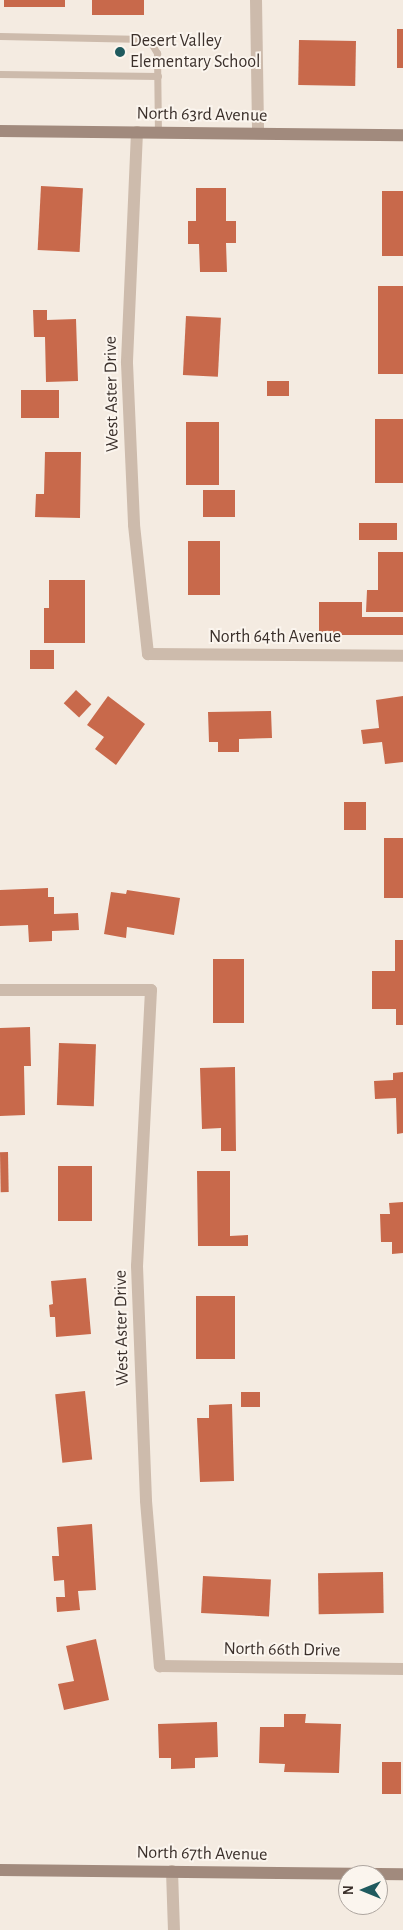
<!DOCTYPE html>
<style>
body{margin:0}
#map{position:relative;width:403px;height:1930px;overflow:hidden;background:#f4ebe1;font-family:"Alegreya Sans",sans-serif}
div>[style]{position:absolute}
.building>*{inset:0;background:#c8694b;transform-origin:0 0}
.lane>*{height:7px;margin:-3.5px;padding:0 3.5px;transform-origin:3.5px;border-radius:3.5px;background:#cdbbac}
.street>*{height:12px;margin:-6px;padding:0 6px;transform-origin:6px;border-radius:6px;background:#cdbbac}
.secondary>*{height:12px;margin:-6px;padding:0 6px;transform-origin:6px;border-radius:6px;background:#a18a7d}
.dots>*{width:14px;height:14px;translate:-50% -50%;box-sizing:border-box;border:2px solid #fbf5ee;border-radius:50%}
span{translate:-50% -50%;white-space:nowrap;text-align:center;line-height:1.15;-webkit-text-stroke:4px #fbf5ee;paint-order:stroke}
.poi-label{font-size:18px;color:#3b302b}
.left{translate:0 -50%;text-align:left}
.street-label{font-size:18px;color:#3b302b}
.north{position:absolute;left:338px;top:1865px;width:50px;height:50px;box-sizing:border-box;background:#fbf5ee;border:1px solid #aea6a0;border-radius:50%;rotate:270deg;font-size:14px;font-weight:700;line-height:20px;text-align:center;color:#3b302b}
.north::after{content:'';display:block;margin:auto;width:18px;height:22px;background:#1f5a5e;clip-path:polygon(50% 0,100% 100%,50% 72%,0 100%)}
</style>
<div id="map">
<div class="building">
<div style="left:4px;top:0;width:61px;height:7px"></div>
<div style="left:92px;top:0;width:52px;height:15px"></div>
<div style="left:397px;top:29px;width:6px;height:39px"></div>
<div style="left:299px;top:40px;width:57px;height:45px;rotate:1deg"></div>
<div style="left:41px;top:186px;width:42px;height:64px;rotate:3deg"></div>
<div style="clip-path:polygon(196px 188px,226px 188px,226px 221px,236px 221px,236px 243px,226px 243px,227px 272px,200px 272px,199px 244px,188px 244px,188px 221px,196px 221px)"></div>
<div style="left:382px;top:191px;width:21px;height:65px"></div>
<div style="left:378px;top:286px;width:25px;height:88px"></div>
<div style="clip-path:polygon(33px 310px,47px 310px,47px 320px,76px 319px,78px 381px,46px 382px,45px 337px,34px 337px)"></div>
<div style="left:186px;top:316px;width:35px;height:59px;rotate:3deg"></div>
<div style="left:267px;top:381px;width:22px;height:15px"></div>
<div style="left:21px;top:390px;width:38px;height:28px"></div>
<div style="left:375px;top:419px;width:28px;height:64px"></div>
<div style="left:186px;top:422px;width:33px;height:63px"></div>
<div style="clip-path:polygon(45px 452px,81px 452px,80px 518px,35px 517px,36px 494px,44px 494px)"></div>
<div style="left:203px;top:490px;width:32px;height:27px"></div>
<div style="left:359px;top:523px;width:38px;height:17px"></div>
<div style="left:188px;top:541px;width:32px;height:54px"></div>
<div style="clip-path:polygon(378px 552px,403px 552px,403px 612px,366px 612px,367px 590px,378px 590px)"></div>
<div style="clip-path:polygon(49px 580px,85px 580px,85px 643px,44px 643px,44px 608px,49px 608px)"></div>
<div style="clip-path:polygon(319px 602px,362px 602px,362px 617px,403px 617px,403px 635px,319px 635px)"></div>
<div style="left:30px;top:650px;width:24px;height:19px"></div>
<div style="left:76px;top:690px;width:21px;height:18px;rotate:43deg"></div>
<div style="clip-path:polygon(108px 696px,145px 724px,116px 765px,95px 749px,104px 737px,87px 725px)"></div>
<div style="clip-path:polygon(403px 696px,403px 762px,385px 764px,382px 742px,363px 744px,361px 730px,379px 728px,376px 700px)"></div>
<div style="clip-path:polygon(271px 711px,272px 738px,239px 739px,239px 752px,218px 752px,218px 742px,209px 742px,208px 712px)"></div>
<div style="left:344px;top:802px;width:22px;height:28px"></div>
<div style="left:384px;top:838px;width:19px;height:60px"></div>
<div style="clip-path:polygon(48px 888px,48px 897px,54px 897px,54px 914px,78px 913px,79px 930px,52px 931px,52px 941px,29px 942px,28px 925px,0 926px,0 890px)"></div>
<div style="clip-path:polygon(127px 890px,180px 898px,174px 935px,127px 927px,126px 938px,104px 934px,111px 892px,126px 894px)"></div>
<div style="clip-path:polygon(395px 940px,403px 940px,403px 1025px,396px 1025px,396px 1009px,372px 1009px,372px 971px,395px 971px)"></div>
<div style="left:244px;top:959px;width:64px;height:31px;rotate:90deg"></div>
<div style="clip-path:polygon(30px 1027px,31px 1066px,24px 1066px,25px 1115px,0 1116px,0 1028px)"></div>
<div style="left:59px;top:1043px;width:37px;height:62px;rotate:2deg"></div>
<div style="clip-path:polygon(235px 1067px,236px 1151px,221px 1151px,221px 1128px,202px 1129px,200px 1068px)"></div>
<div style="clip-path:polygon(403px 1072px,403px 1133px,397px 1134px,396px 1098px,375px 1099px,374px 1081px,393px 1080px,393px 1073px)"></div>
<div style="left:8px;top:1152px;width:40px;height:8px;rotate:89deg"></div>
<div style="left:58px;top:1166px;width:34px;height:55px"></div>
<div style="clip-path:polygon(197px 1171px,230px 1171px,230px 1236px,248px 1235px,248px 1246px,198px 1246px)"></div>
<div style="clip-path:polygon(403px 1202px,403px 1253px,392px 1254px,392px 1242px,381px 1242px,380px 1214px,390px 1214px,389px 1203px)"></div>
<div style="clip-path:polygon(86px 1278px,91px 1334px,56px 1337px,55px 1317px,50px 1317px,49px 1305px,53px 1304px,51px 1281px)"></div>
<div style="left:196px;top:1296px;width:39px;height:63px"></div>
<div style="left:85px;top:1391px;width:69px;height:30px;rotate:84deg"></div>
<div style="left:241px;top:1392px;width:19px;height:15px"></div>
<div style="clip-path:polygon(232px 1404px,234px 1481px,200px 1482px,197px 1418px,209px 1418px,209px 1405px)"></div>
<div style="clip-path:polygon(92px 1524px,96px 1590px,78px 1591px,80px 1610px,57px 1612px,56px 1597px,65px 1597px,64px 1580px,54px 1581px,52px 1556px,59px 1556px,57px 1527px)"></div>
<div style="left:383px;top:1572px;width:41px;height:65px;rotate:89deg"></div>
<div style="left:203px;top:1576px;width:68px;height:37px;rotate:3deg"></div>
<div style="clip-path:polygon(96px 1639px,109px 1700px,64px 1710px,58px 1684px,74px 1681px,66px 1646px)"></div>
<div style="clip-path:polygon(284px 1714px,306px 1714px,305px 1723px,341px 1724px,339px 1773px,284px 1772px,285px 1764px,259px 1763px,260px 1727px,284px 1727px)"></div>
<div style="clip-path:polygon(217px 1722px,218px 1757px,195px 1758px,195px 1768px,171px 1769px,171px 1758px,159px 1758px,158px 1724px)"></div>
<div style="left:382px;top:1762px;width:19px;height:32px"></div>
</div>
<div class="lane">
<div style="left:0;top:36px;width:145px;rotate:1.2deg"></div>
<div style="left:145px;top:39px;width:7px;rotate:34deg"></div>
<div style="left:151px;top:43px;width:12px;rotate:59deg"></div>
<div style="left:157px;top:53px;width:79px;rotate:89.3deg"></div>
<div style="left:0;top:74px;width:158px;rotate:0.7deg"></div>
</div>
<div class="street">
<div style="left:256px;top:0;width:133px;rotate:89.1deg"></div>
<div style="left:137px;top:132px;width:231px;rotate:92.5deg"></div>
<div style="left:127px;top:363px;width:162px;rotate:87.5deg"></div>
<div style="left:134px;top:525px;width:130px;rotate:83.8deg"></div>
<div style="left:148px;top:654px;width:255px;rotate:0.4deg"></div>
<div style="left:0;top:990px;width:151px"></div>
<div style="left:151px;top:990px;width:276px;rotate:92.9deg"></div>
<div style="left:137px;top:1266px;width:235px;rotate:87.8deg"></div>
<div style="left:146px;top:1501px;width:166px;rotate:85.2deg"></div>
<div style="left:160px;top:1666px;width:243px;rotate:0.7deg"></div>
<div style="left:172px;top:1871px;width:59px;rotate:88.1deg"></div>
</div>
<div class="secondary">
<div style="left:0;top:131px;width:403px;rotate:0.6deg"></div>
<div style="left:0;top:1870px;width:403px;rotate:0.6deg"></div>
</div>
<div class="dots">
<div style="left:120px;top:52px;background:#1f5a5e"></div>
</div>
<div class="poi-label">
<span class="left" style="left:130px;top:52px">Desert Valley<br>Elementary School</span>
</div>
<div class="street-label">
<span style="left:202px;top:115px;rotate:1deg">North 63rd Avenue</span>
<span style="left:112px;top:394px;rotate:-91deg">West Aster Drive</span>
<span style="left:275px;top:637px">North 64th Avenue</span>
<span style="left:122px;top:1328px;rotate:-91deg">West Aster Drive</span>
<span style="left:282px;top:1650px;rotate:1deg">North 66th Drive</span>
<span style="left:202px;top:1854px;rotate:1deg">North 67th Avenue</span>
</div>
<div class="north">N</div>
</div>
